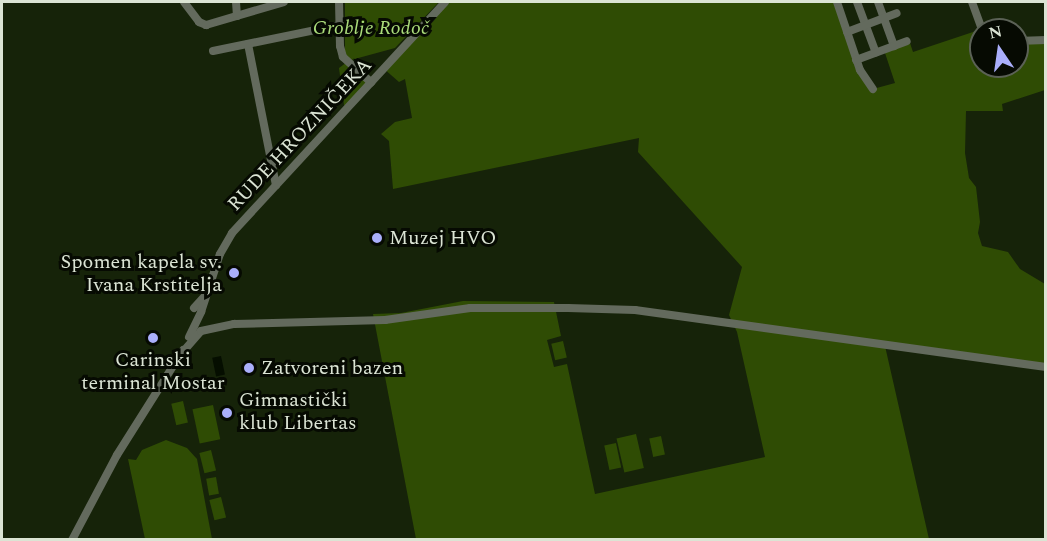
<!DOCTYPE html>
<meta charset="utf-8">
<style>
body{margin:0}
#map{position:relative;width:1047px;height:541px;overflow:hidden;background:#162309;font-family:Spectral,serif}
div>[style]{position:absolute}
.green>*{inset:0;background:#2f4c04;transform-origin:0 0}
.water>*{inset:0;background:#050e00;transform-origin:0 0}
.minor>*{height:8px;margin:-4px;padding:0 4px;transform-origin:4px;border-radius:4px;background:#636a5d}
.dots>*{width:16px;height:16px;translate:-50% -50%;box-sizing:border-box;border:3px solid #060a02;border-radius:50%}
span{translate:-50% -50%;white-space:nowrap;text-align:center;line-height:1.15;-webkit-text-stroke:6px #060a02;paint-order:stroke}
.park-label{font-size:20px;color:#aadb7a;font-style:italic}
.street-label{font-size:20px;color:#dbe4d4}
.poi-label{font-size:20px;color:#dbe4d4}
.left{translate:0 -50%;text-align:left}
.right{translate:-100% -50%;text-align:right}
.frame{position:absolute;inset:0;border:3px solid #dbe4d4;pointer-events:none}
.north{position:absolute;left:969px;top:18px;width:60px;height:60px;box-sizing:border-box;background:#060a02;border:2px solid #5b6156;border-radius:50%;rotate:347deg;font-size:16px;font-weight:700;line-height:24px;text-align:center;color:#dbe4d4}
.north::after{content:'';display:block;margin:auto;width:21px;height:27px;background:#aaaffb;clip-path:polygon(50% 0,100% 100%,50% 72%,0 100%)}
</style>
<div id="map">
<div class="green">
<div style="clip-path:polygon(345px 2px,439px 2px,395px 48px,351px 60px,345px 54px)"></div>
<div style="clip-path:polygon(445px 2px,837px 2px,860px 69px,873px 89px,895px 83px,884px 50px,909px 40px,913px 52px,979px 30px,981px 32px,981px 66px,1017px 66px,1017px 41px,1045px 40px,1045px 90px,1002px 104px,1003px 111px,966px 111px,965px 153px,969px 178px,976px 187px,980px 222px,978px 233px,982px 246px,1008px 252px,1020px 269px,1045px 284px,1045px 367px,885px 346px,929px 539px,416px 539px,373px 314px,401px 313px,463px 301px,554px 302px,561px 336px,547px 340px,554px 367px,567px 364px,595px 494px,765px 457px,737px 332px,729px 315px,742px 267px,638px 152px,639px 138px,393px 189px,389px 141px,381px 134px,395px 122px,412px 118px,405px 79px,399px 82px,383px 68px)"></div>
<div style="clip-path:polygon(347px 62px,371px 82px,348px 107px,344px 105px,339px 68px)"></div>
<div style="left:563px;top:341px;width:17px;height:12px;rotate:77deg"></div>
<div style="left:183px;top:401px;width:22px;height:12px;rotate:77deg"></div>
<div style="left:213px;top:405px;width:35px;height:21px;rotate:78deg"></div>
<div style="left:636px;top:434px;width:35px;height:20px;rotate:77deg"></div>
<div style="left:661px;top:436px;width:19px;height:12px;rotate:78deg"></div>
<div style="clip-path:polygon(166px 440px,187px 448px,197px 459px,212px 539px,145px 539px,128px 459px,136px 460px,142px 450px)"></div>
<div style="left:616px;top:443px;width:25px;height:12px;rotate:78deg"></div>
<div style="left:211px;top:450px;width:21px;height:12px;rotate:76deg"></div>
<div style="left:216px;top:477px;width:17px;height:10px;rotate:80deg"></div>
<div style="left:221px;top:497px;width:21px;height:12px;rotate:76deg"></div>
</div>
<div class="water">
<div style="left:221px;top:356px;width:19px;height:9px;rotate:78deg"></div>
</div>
<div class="minor">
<div style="left:184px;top:2px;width:25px;rotate:53deg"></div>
<div style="left:199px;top:22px;width:8px;rotate:23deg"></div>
<div style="left:206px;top:25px;width:81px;rotate:-16.4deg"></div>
<div style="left:236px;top:2px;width:14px;rotate:86deg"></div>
<div style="left:339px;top:2px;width:44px;rotate:88.7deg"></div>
<div style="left:340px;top:46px;width:11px;rotate:75deg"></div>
<div style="left:343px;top:57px;width:38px;rotate:42deg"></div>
<div style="left:837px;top:2px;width:72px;rotate:71.3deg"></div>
<div style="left:860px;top:70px;width:23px;rotate:56deg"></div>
<div style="left:857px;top:2px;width:54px;rotate:69.6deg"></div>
<div style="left:878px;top:2px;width:47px;rotate:70deg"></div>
<div style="left:972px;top:2px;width:30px;rotate:70deg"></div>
<div style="left:847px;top:32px;width:53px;rotate:-20.8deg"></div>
<div style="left:1017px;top:41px;width:29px;rotate:-2deg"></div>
<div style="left:248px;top:44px;width:144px;rotate:78.8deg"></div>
<div style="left:213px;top:51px;width:130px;rotate:-11.6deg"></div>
<div style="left:856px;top:60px;width:54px;rotate:-20.4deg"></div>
<div style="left:194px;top:308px;width:15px;rotate:-48deg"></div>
<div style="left:189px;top:337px;width:28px;rotate:-64deg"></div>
<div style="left:201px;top:312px;width:61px;rotate:-71.9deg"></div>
<div style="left:220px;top:254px;width:24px;rotate:-60deg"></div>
<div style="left:232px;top:233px;width:314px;rotate:-47.3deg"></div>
<div style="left:181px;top:354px;width:30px;rotate:-49deg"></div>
<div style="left:201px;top:331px;width:34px;rotate:-12deg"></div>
<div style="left:234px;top:324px;width:151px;rotate:-1.5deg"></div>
<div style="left:385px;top:320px;width:86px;rotate:-8deg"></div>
<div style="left:470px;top:308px;width:98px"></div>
<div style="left:568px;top:308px;width:67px;rotate:1.7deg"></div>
<div style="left:635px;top:310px;width:415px;rotate:7.9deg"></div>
<div style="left:72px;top:540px;width:96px;rotate:-62.1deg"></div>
<div style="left:117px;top:455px;width:124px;rotate:-57.8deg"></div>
</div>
<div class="dots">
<div style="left:377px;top:238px;background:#aaaffb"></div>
<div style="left:234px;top:273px;background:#aaaffb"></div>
<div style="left:153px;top:338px;background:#aaaffb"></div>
<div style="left:249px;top:368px;background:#aaaffb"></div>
<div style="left:227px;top:413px;background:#aaaffb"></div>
</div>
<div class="park-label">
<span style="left:371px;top:28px">Groblje Rodoč</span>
</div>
<div class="street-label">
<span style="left:300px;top:135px;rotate:-47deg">RUDE HROZNIČEKA</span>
</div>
<div class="poi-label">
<span class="left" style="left:389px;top:238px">Muzej HVO</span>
<span class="right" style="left:222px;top:274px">Spomen kapela sv.<br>Ivana Krstitelja</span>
<span style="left:153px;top:372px">Carinski<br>terminal Mostar</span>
<span class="left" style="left:261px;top:368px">Zatvoreni bazen</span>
<span class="left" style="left:239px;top:412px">Gimnastički<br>klub Libertas</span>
</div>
<div class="frame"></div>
<div class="north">N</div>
</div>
